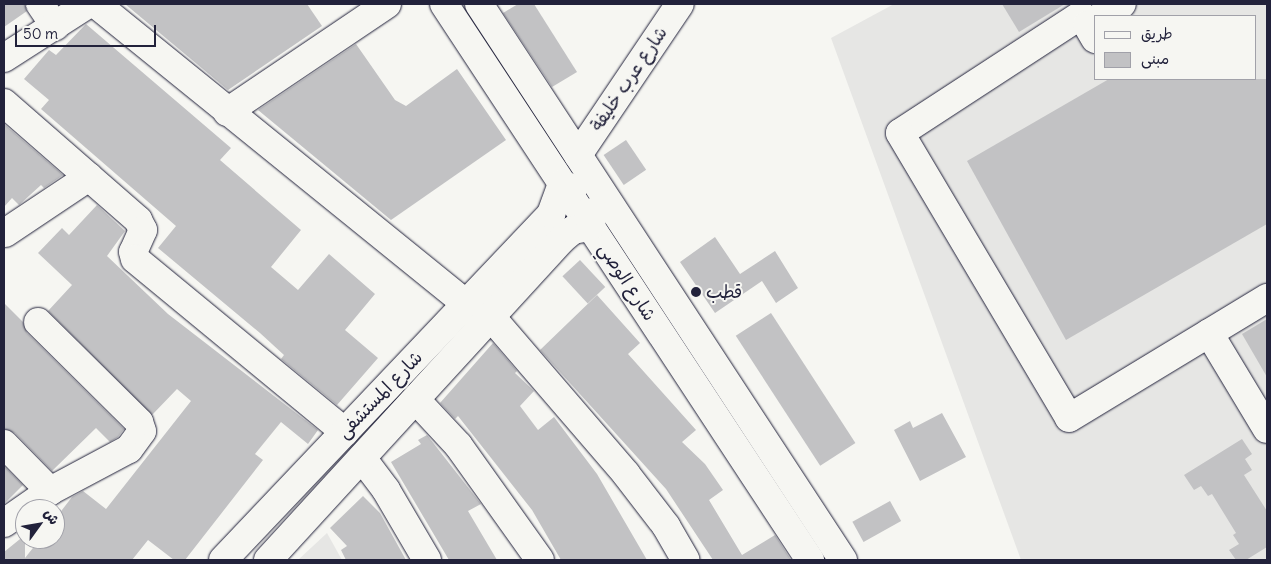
<!DOCTYPE html>
<meta charset="utf-8">
<style>
body{margin:0}
#map{position:relative;width:1271px;height:564px;overflow:hidden;background:#f6f6f2;font-family:Delius,"Playpen Sans Arabic",sans-serif}
div>[style]{position:absolute}
.built>*{inset:0;background:#e6e6e4}
.building>*{inset:0;background:#c2c2c4;transform-origin:0 0}
.roads{filter:drop-shadow(0 0 1px #22223b) drop-shadow(0 0 1px #22223b)}
.minor>*{height:28px;margin:-14px;padding:0 14px;transform-origin:14px;border-radius:14px;background:#f6f6f2}
.dots>*{width:14px;height:14px;translate:-50% -50%;box-sizing:border-box;border:2px solid #f6f6f2;border-radius:50%}
span{translate:-50% -50%;white-space:nowrap;text-align:center;line-height:1.15;-webkit-text-stroke:4px #f6f6f2;paint-order:stroke}
.street-label{font-size:18px;color:#22223b}
.poi-label{font-size:18px;color:#22223b}
.left{translate:0 -50%;text-align:left}
.frame{position:absolute;inset:0;border:5px solid #22223b;pointer-events:none}
.legend{position:absolute;left:1094px;top:15px;width:162px;height:65px;box-sizing:border-box;background:#f6f6f2;border:1px solid #a1a1a9;margin:0;padding:6px 9px;list-style:none;font-size:15px;color:#22223b}
.legend li{display:flex;align-items:center;gap:10px;height:25px}
.legend b{width:25px;border:1px solid #a1a1a9}
.north{position:absolute;left:15px;top:499px;width:50px;height:50px;box-sizing:border-box;background:#f6f6f2;border:1px solid #a1a1a9;border-radius:50%;rotate:58deg;font-size:14px;font-weight:700;line-height:20px;text-align:center;color:#22223b}
.north::after{content:'';display:block;margin:auto;width:18px;height:22px;background:#22223b;clip-path:polygon(50% 0,100% 100%,50% 72%,0 100%)}
.scale{position:absolute;left:15px;top:25px;width:141px;height:22px;box-sizing:border-box;border:2px solid #22223b;border-top:0;padding-left:6px;font-size:15px;line-height:18px;white-space:nowrap;color:#22223b;-webkit-text-stroke:4px #f6f6f2;paint-order:stroke}
</style>
<div id="map">
<div class="built">
<div style="clip-path:polygon(evenodd,894px 4px,1267px 4px,1267px 560px,1021px 560px,831px 38px,894px 4px,1095px 16px,1255px 16px,1255px 79px,1095px 79px,1095px 16px)"></div>
<div style="clip-path:polygon(327px 533px,342px 560px,298px 560px)"></div>
</div>
<div class="building">
<div style="clip-path:polygon(4px 4px,25px 4px,27px 11px,4px 27px)"></div>
<div style="clip-path:polygon(125px 4px,307px 4px,322px 26px,228px 90px)"></div>
<div style="clip-path:polygon(518px 4px,534px 4px,577px 72px,552px 87px,503px 13px)"></div>
<div style="clip-path:polygon(1002px 4px,1065px 4px,1019px 32px)"></div>
<div style="clip-path:polygon(86px 24px,231px 148px,220px 160px,301px 230px,271px 267px,298px 290px,329px 254px,375px 294px,345px 330px,378px 358px,337px 405px,281px 359px,284px 355px,260px 333px,158px 248px,176px 226px,41px 109px,49px 100px,24px 79px,49px 50px,56px 55px)"></div>
<div style="clip-path:polygon(356px 44px,395px 100px,406px 106px,457px 69px,506px 140px,391px 220px,258px 110px)"></div>
<div style="clip-path:polygon(1109px 79px,1267px 79px,1267px 224px,1066px 340px,967px 161px)"></div>
<div style="clip-path:polygon(4px 124px,63px 175px,44px 188px,41px 185px,19px 205px,12px 198px,4px 207px)"></div>
<div style="left:626px;top:140px;width:36px;height:27px;rotate:56deg"></div>
<div style="clip-path:polygon(97px 205px,125px 231px,107px 256px,168px 314px,318px 430px,308px 444px,281px 422px,255px 454px,263px 460px,185px 560px,174px 560px,148px 540px,132px 560px,4px 560px,4px 552px,25px 535px,25px 558px,40px 539px,55px 539px,55px 519px,72px 497px,83px 491px,106px 509px,191px 401px,177px 389px,152px 415px,48px 311px,72px 285px,38px 253px,62px 228px,69px 235px)"></div>
<div style="clip-path:polygon(715px 237px,740px 274px,775px 251px,798px 288px,776px 303px,762px 281px,715px 313px,680px 262px)"></div>
<div style="left:580px;top:260px;width:37px;height:24px;rotate:47deg"></div>
<div style="clip-path:polygon(597px 295px,640px 343px,628px 354px,696px 430px,682px 442px,705px 464px,723px 490px,709px 500px,742px 555px,775px 535px,791px 560px,713px 560px,666px 489px,540px 350px)"></div>
<div style="clip-path:polygon(4px 303px,23px 322px,27px 333px,124px 429px,118px 437px,110px 442px,96px 428px,52px 471px,15px 433px,4px 429px)"></div>
<div style="left:771px;top:313px;width:155px;height:42px;rotate:57deg"></div>
<div style="clip-path:polygon(1267px 319px,1267px 377px,1242px 334px)"></div>
<div style="clip-path:polygon(493px 343px,517px 371px,515px 373px,534px 391px,520px 406px,538px 430px,554px 417px,597px 474px,647px 560px,561px 560px,532px 510px,458px 416px,455px 419px,440px 403px)"></div>
<div style="clip-path:polygon(942px 413px,966px 457px,920px 481px,894px 430px,910px 421px,913px 428px)"></div>
<div style="clip-path:polygon(427px 435px,481px 504px,468px 511px,497px 560px,449px 560px,391px 462px,421px 444px,418px 440px)"></div>
<div style="clip-path:polygon(1242px 439px,1252px 454px,1245px 459px,1252px 470px,1244px 475px,1267px 511px,1267px 547px,1246px 560px,1236px 560px,1229px 550px,1239px 544px,1233px 535px,1236px 533px,1212px 494px,1208px 496px,1201px 486px,1194px 490px,1184px 475px)"></div>
<div style="clip-path:polygon(4px 466px,23px 485px,4px 504px)"></div>
<div style="clip-path:polygon(363px 496px,380px 513px,406px 560px,346px 560px,341px 550px,347px 546px,330px 528px)"></div>
<div style="left:890px;top:501px;width:23px;height:43px;rotate:61deg"></div>
</div>
<div class="roads">
<div class="minor">
<div style="left:40px;top:4px;width:27px;rotate:56deg"></div>
<div style="left:96px;top:4px;width:476px;rotate:39deg"></div>
<div style="left:444px;top:4px;width:666px;rotate:56.64deg"></div>
<div style="left:479px;top:4px;width:665px;rotate:56.79deg"></div>
<div style="left:1081px;top:15px;width:216px;rotate:146.9deg"></div>
<div style="left:900px;top:133px;width:331px;rotate:59.3deg"></div>
<div style="left:1069px;top:418px;width:232px;rotate:-31.2deg"></div>
<div style="left:1101px;top:16px;width:24px;rotate:-30deg"></div>
<div style="left:1095px;top:20px;width:9px;rotate:148deg"></div>
<div style="left:1087px;top:25px;width:16px;rotate:60deg"></div>
<div style="left:4px;top:58px;width:100px;rotate:-32.7deg"></div>
<div style="left:4px;top:103px;width:178px;rotate:41.1deg"></div>
<div style="left:138px;top:220px;width:11px;rotate:63deg"></div>
<div style="left:143px;top:230px;width:24px;rotate:114deg"></div>
<div style="left:133px;top:252px;width:7px;rotate:74deg"></div>
<div style="left:135px;top:259px;width:272px;rotate:39.5deg"></div>
<div style="left:227px;top:112px;width:193px;rotate:-34deg"></div>
<div style="left:578px;top:155px;width:182px;rotate:-56deg"></div>
<div style="left:5px;top:233px;width:101px;rotate:-33.7deg"></div>
<div style="left:492px;top:318px;width:206px;rotate:49.3deg"></div>
<div style="left:626px;top:474px;width:66px;rotate:52.4deg"></div>
<div style="left:666px;top:526px;width:39px;rotate:60deg"></div>
<div style="left:1209px;top:333px;width:112px;rotate:58.9deg"></div>
<div style="left:416px;top:400px;width:62px;rotate:47deg"></div>
<div style="left:458px;top:445px;width:141px;rotate:54.5deg"></div>
<div style="left:4px;top:444px;width:66px;rotate:45.6deg"></div>
<div style="left:362px;top:458px;width:40px;rotate:53deg"></div>
<div style="left:386px;top:490px;width:81px;rotate:59.6deg"></div>
<div style="left:4px;top:523px;width:56px;rotate:-34.8deg"></div>
<div style="left:50px;top:491px;width:89px;rotate:-28deg"></div>
<div style="left:129px;top:449px;width:22px;rotate:-54deg"></div>
<div style="left:142px;top:431px;width:9px;rotate:-108deg"></div>
<div style="left:139px;top:422px;width:142px;rotate:-135.3deg"></div>
<div style="left:223px;top:560px;width:477px;rotate:-46.5deg"></div>
<div style="left:551px;top:214px;width:32px;rotate:-70deg"></div>
<div style="left:562px;top:184px;width:12px;rotate:24deg"></div>
<div style="left:268px;top:560px;width:434px;rotate:-47.5deg"></div>
<div style="left:561px;top:240px;width:16px;rotate:-40deg"></div>
<div style="left:573px;top:230px;width:17px;rotate:-10deg"></div>
<div style="left:590px;top:227px;width:16px;rotate:-75deg"></div>
</div>
</div>
<div class="dots">
<div style="left:696px;top:292px;background:#22223b"></div>
</div>
<div class="street-label">
<span style="left:629px;top:79px;rotate:-56deg">شارع عرب خليفة</span>
<span style="left:627px;top:282px;rotate:57deg">شارع الوصي</span>
<span style="left:380px;top:395px;rotate:-46deg">شارع المستشفى</span>
</div>
<div class="poi-label">
<span class="left" style="left:706px;top:292px">قطب</span>
</div>
<div class="frame"></div>
<ul class="legend">
<li><b style="height:6px;background:#f6f6f2"></b>طريق</li>
<li><b style="height:14px;background:#c2c2c4"></b>مبنى</li>
</ul>
<div class="north">ش</div>
<div class="scale">50 m</div>
</div>
